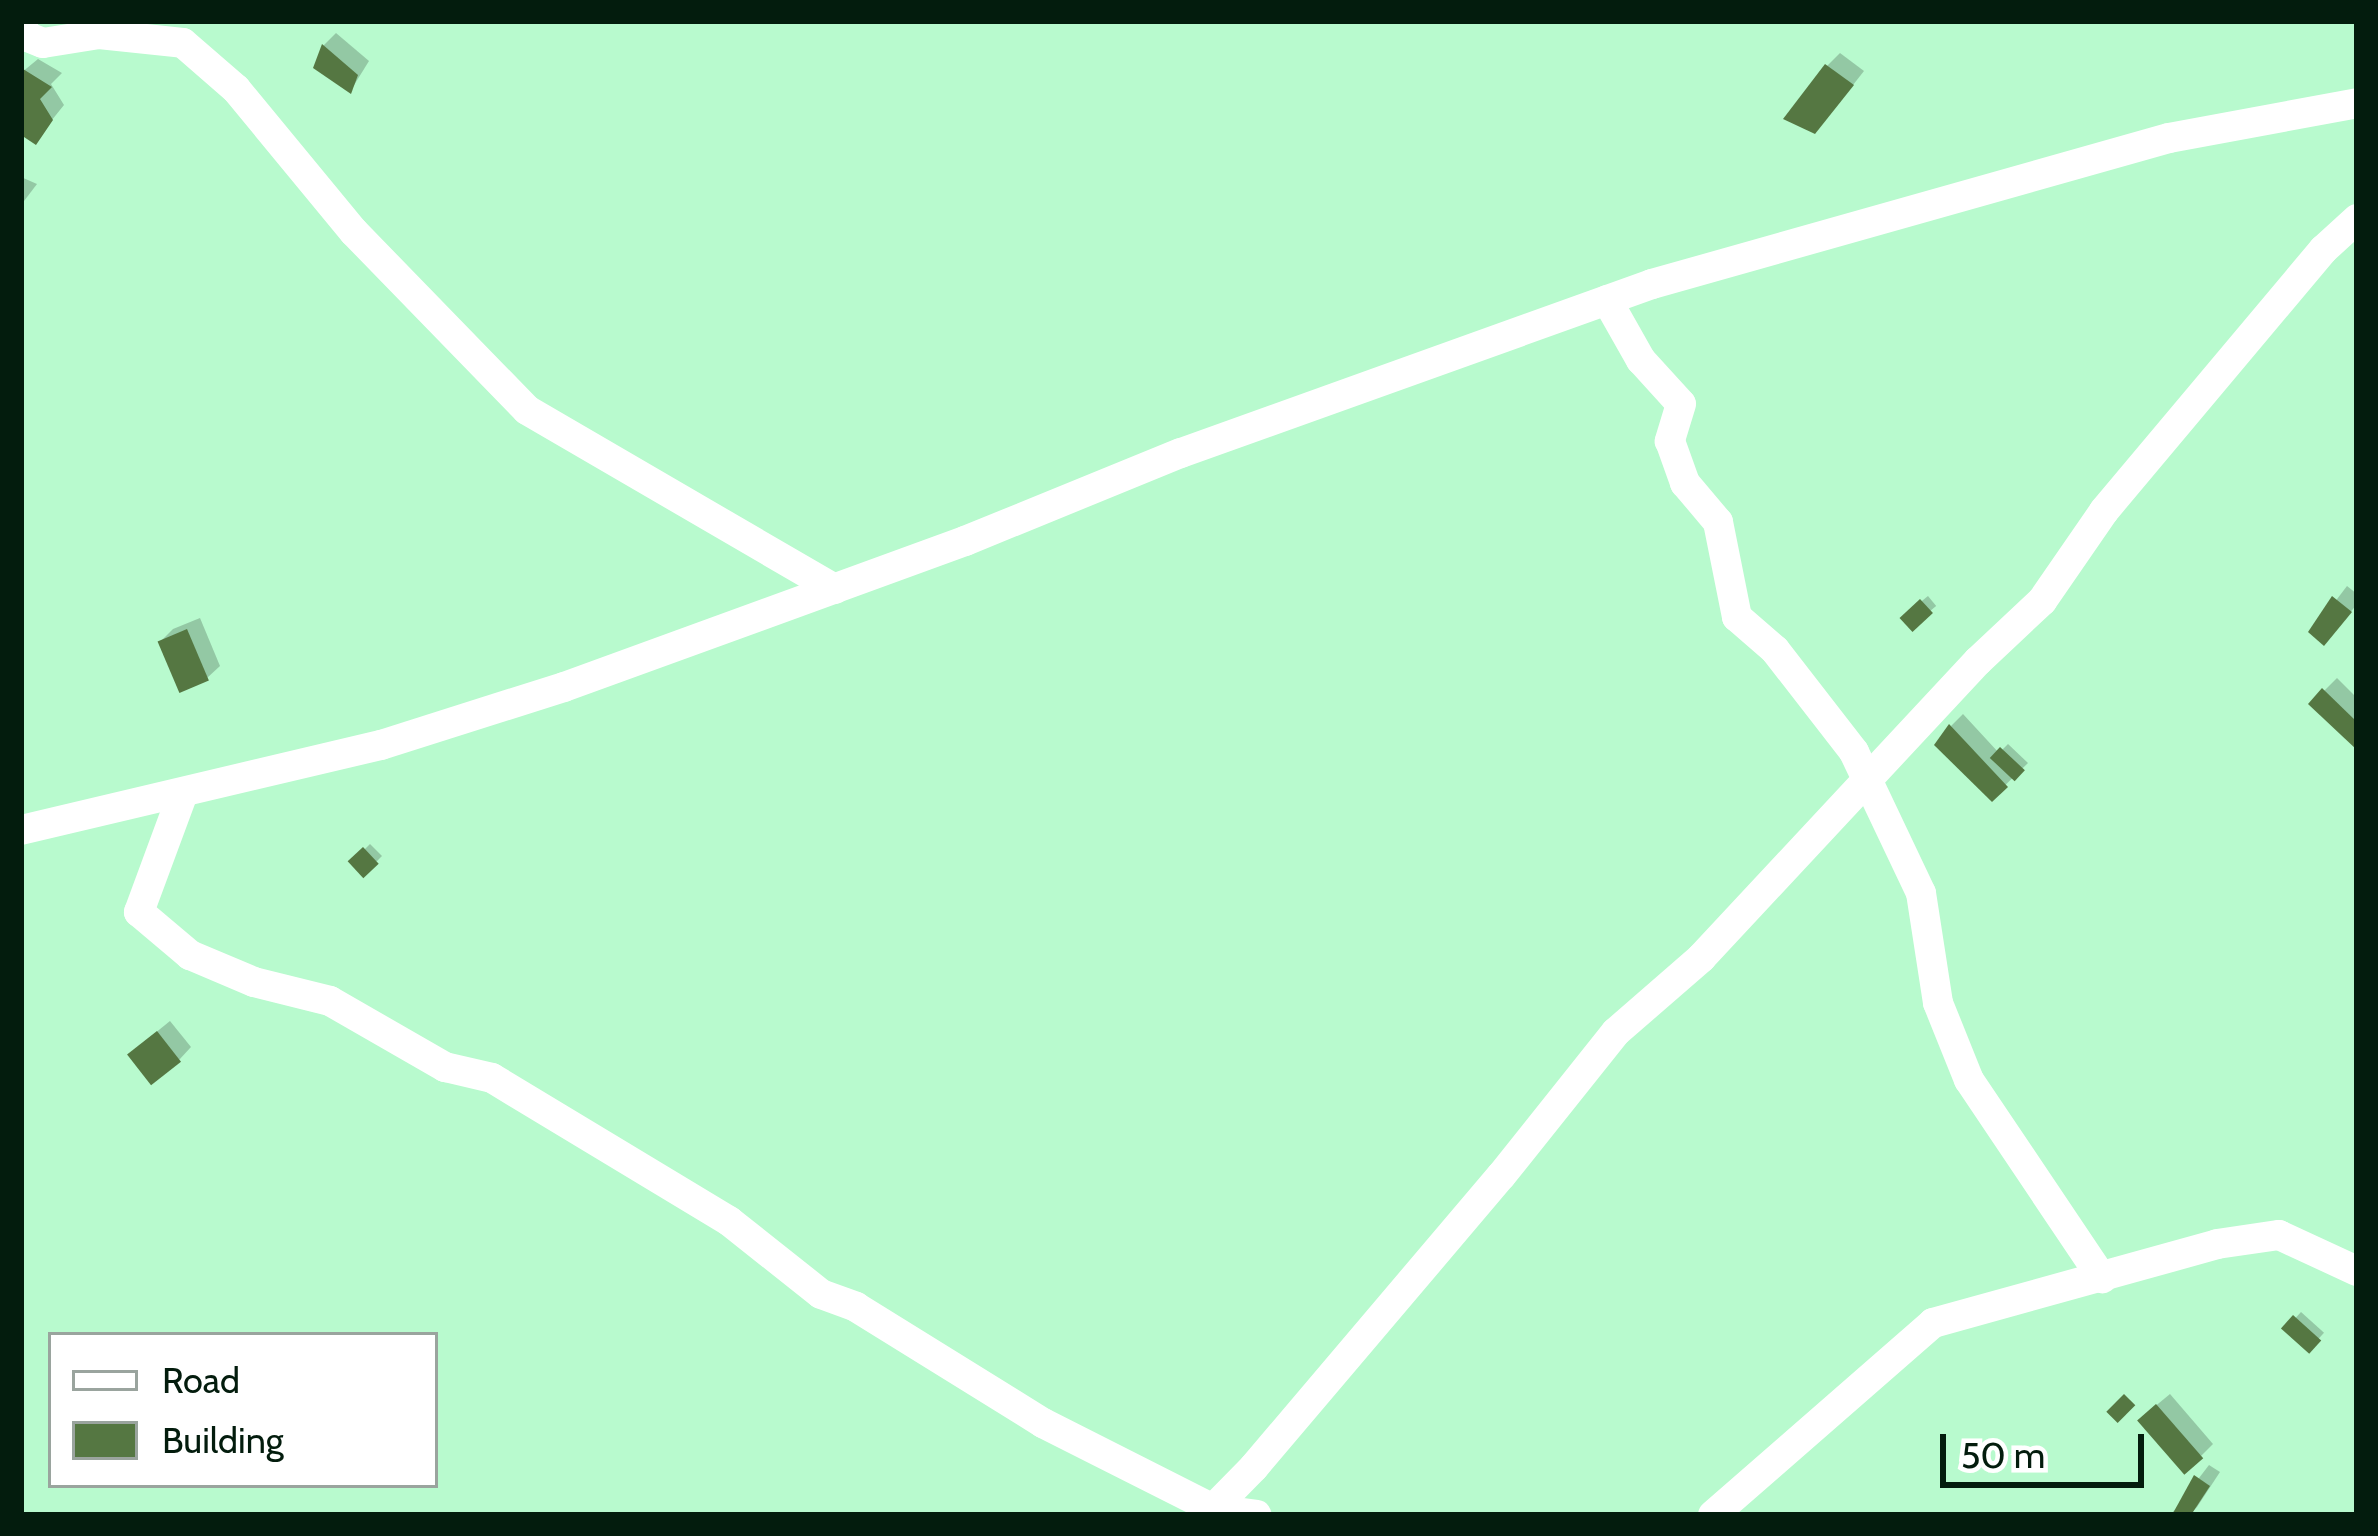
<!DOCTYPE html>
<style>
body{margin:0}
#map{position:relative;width:2378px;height:1536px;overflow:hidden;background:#b8face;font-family:Cabin,sans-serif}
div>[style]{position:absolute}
.shadow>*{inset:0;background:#0003;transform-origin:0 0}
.building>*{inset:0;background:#557742;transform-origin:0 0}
.minor>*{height:30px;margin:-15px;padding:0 15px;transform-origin:15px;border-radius:15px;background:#fff}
span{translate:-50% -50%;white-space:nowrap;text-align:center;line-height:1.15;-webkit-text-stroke:12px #fff;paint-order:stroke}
.frame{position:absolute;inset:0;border:24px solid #031c0d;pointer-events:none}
.legend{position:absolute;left:48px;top:1332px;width:390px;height:156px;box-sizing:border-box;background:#fff;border:3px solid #9aa49e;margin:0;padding:15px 21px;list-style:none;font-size:36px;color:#031c0d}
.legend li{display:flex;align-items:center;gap:24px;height:60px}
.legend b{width:60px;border:3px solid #9aa49e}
.scale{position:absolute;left:1940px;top:1434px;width:204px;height:54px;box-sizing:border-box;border:6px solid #031c0d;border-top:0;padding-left:15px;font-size:36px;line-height:42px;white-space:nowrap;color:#031c0d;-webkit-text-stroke:9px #fff;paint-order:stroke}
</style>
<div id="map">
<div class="shadow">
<div style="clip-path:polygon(336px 33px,369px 61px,351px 90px,316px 67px,324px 45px)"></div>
<div style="clip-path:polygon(1840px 53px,1864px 71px,1827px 118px,1827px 66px)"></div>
<div style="clip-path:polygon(38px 59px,62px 73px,51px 84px,64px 105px,35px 141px,21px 132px,21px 73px)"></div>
<div style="clip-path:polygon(21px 177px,37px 184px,21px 205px)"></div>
<div style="clip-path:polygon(2347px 586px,2357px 594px,2357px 604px,2337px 629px,2312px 632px)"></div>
<div style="left:1928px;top:596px;width:13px;height:33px;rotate:51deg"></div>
<div style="clip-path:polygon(200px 618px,220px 666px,207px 678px,160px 642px,173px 629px)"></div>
<div style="clip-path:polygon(2337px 678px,2357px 698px,2357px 744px,2312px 703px)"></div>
<div style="clip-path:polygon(1963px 714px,1999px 753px,2008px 744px,2028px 763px,1992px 798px,1951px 726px)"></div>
<div style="left:370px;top:844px;width:17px;height:25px;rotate:45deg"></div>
<div style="clip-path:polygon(170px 1021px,191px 1047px,179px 1060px,144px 1042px)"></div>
<div style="left:2301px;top:1312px;width:31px;height:22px;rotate:42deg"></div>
<div style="clip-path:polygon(2170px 1394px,2213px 1444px,2201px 1456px,2153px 1408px)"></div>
<div style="clip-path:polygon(2209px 1465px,2220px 1472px,2197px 1507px,2189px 1515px,2173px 1512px)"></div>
</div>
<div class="building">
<div style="clip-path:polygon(322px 44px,358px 75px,351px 94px,313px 68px)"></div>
<div style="clip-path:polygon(1825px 64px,1854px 85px,1815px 134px,1783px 119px)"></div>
<div style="clip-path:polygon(23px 69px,52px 87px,40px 99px,53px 120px,36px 145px,21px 135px)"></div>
<div style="clip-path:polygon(2332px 596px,2352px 612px,2324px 646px,2308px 632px)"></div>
<div style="left:1920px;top:599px;width:19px;height:28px;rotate:47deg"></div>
<div style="left:187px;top:629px;width:56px;height:32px;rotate:67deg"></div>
<div style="clip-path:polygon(2322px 688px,2357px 722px,2357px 750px,2308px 704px)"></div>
<div style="clip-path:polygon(1949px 724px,2008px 787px,1992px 802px,1934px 745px)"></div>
<div style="left:2000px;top:747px;width:34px;height:15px;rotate:43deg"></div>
<div style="left:363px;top:847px;width:23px;height:21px;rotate:47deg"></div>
<div style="left:157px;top:1031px;width:39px;height:38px;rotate:52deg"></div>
<div style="left:2293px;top:1315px;width:38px;height:18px;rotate:42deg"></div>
<div style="left:2124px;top:1394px;width:16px;height:25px;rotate:45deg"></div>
<div style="left:2156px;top:1404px;width:72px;height:25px;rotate:49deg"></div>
<div style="clip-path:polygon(2194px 1475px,2210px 1486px,2191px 1515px,2172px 1515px)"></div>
</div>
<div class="minor">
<div style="left:21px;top:25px;width:14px;rotate:60deg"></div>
<div style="left:28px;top:37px;width:16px;rotate:22deg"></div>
<div style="left:43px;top:43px;width:57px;rotate:-9.1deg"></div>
<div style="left:99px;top:34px;width:84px;rotate:6.1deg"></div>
<div style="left:183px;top:43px;width:70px;rotate:41deg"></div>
<div style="left:236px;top:89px;width:185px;rotate:50.5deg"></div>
<div style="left:354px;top:232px;width:248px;rotate:45.8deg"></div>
<div style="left:527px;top:410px;width:356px;rotate:30.2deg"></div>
<div style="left:1607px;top:300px;width:69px;rotate:60.5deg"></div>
<div style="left:1641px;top:360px;width:59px;rotate:47.7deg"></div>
<div style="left:1681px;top:404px;width:39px;rotate:107deg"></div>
<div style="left:1670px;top:441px;width:45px;rotate:70.3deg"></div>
<div style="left:1685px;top:483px;width:51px;rotate:49.8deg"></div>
<div style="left:1718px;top:522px;width:97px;rotate:78.7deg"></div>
<div style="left:1737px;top:617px;width:50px;rotate:41deg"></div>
<div style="left:1775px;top:650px;width:129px;rotate:52.2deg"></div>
<div style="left:1854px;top:752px;width:156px;rotate:64.6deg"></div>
<div style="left:1921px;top:893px;width:111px;rotate:81.2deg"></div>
<div style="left:1938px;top:1003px;width:83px;rotate:68.1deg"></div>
<div style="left:1969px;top:1080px;width:239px;rotate:56.1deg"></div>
<div style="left:183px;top:793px;width:127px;rotate:110.3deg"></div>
<div style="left:139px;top:912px;width:67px;rotate:40.1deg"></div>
<div style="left:190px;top:955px;width:69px;rotate:22.9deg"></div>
<div style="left:254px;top:982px;width:78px;rotate:14deg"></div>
<div style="left:330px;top:1001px;width:133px;rotate:29.9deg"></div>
<div style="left:445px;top:1067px;width:48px;rotate:13.2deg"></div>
<div style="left:492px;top:1078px;width:277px;rotate:31.1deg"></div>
<div style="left:729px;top:1221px;width:117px;rotate:38.4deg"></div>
<div style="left:821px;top:1294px;width:37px;rotate:20deg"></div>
<div style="left:856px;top:1307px;width:220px;rotate:31.8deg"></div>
<div style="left:1043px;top:1423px;width:191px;rotate:26.8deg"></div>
<div style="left:1213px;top:1509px;width:44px;rotate:7.8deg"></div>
<div style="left:21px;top:830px;width:370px;rotate:-13.3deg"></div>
<div style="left:381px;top:745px;width:192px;rotate:-17.6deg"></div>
<div style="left:564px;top:687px;width:427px;rotate:-20deg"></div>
<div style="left:965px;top:541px;width:233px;rotate:-22.2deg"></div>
<div style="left:1181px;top:453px;width:500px;rotate:-19.74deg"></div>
<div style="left:1652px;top:284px;width:537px;rotate:-15.77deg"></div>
<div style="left:2169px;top:138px;width:191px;rotate:-10.5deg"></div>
<div style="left:1207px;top:1515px;width:67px;rotate:-45.6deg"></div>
<div style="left:1254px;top:1467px;width:382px;rotate:-49.7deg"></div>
<div style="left:1501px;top:1176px;width:184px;rotate:-51.4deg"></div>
<div style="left:1616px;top:1032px;width:113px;rotate:-41deg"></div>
<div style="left:1701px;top:958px;width:406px;rotate:-47deg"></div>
<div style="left:1978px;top:661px;width:88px;rotate:-43.2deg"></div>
<div style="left:2042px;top:601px;width:109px;rotate:-55.4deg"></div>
<div style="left:2104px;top:511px;width:341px;rotate:-50deg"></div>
<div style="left:2323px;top:250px;width:46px;rotate:-42.4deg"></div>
<div style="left:1713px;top:1515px;width:292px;rotate:-41.1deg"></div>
<div style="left:1933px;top:1323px;width:295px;rotate:-15.5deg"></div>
<div style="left:2217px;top:1244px;width:63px;rotate:-8.3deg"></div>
<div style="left:2279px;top:1235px;width:86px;rotate:24.8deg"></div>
</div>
<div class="frame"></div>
<ul class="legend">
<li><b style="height:15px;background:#fff"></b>Road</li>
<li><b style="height:33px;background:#557742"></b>Building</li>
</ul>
<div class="scale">50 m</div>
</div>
